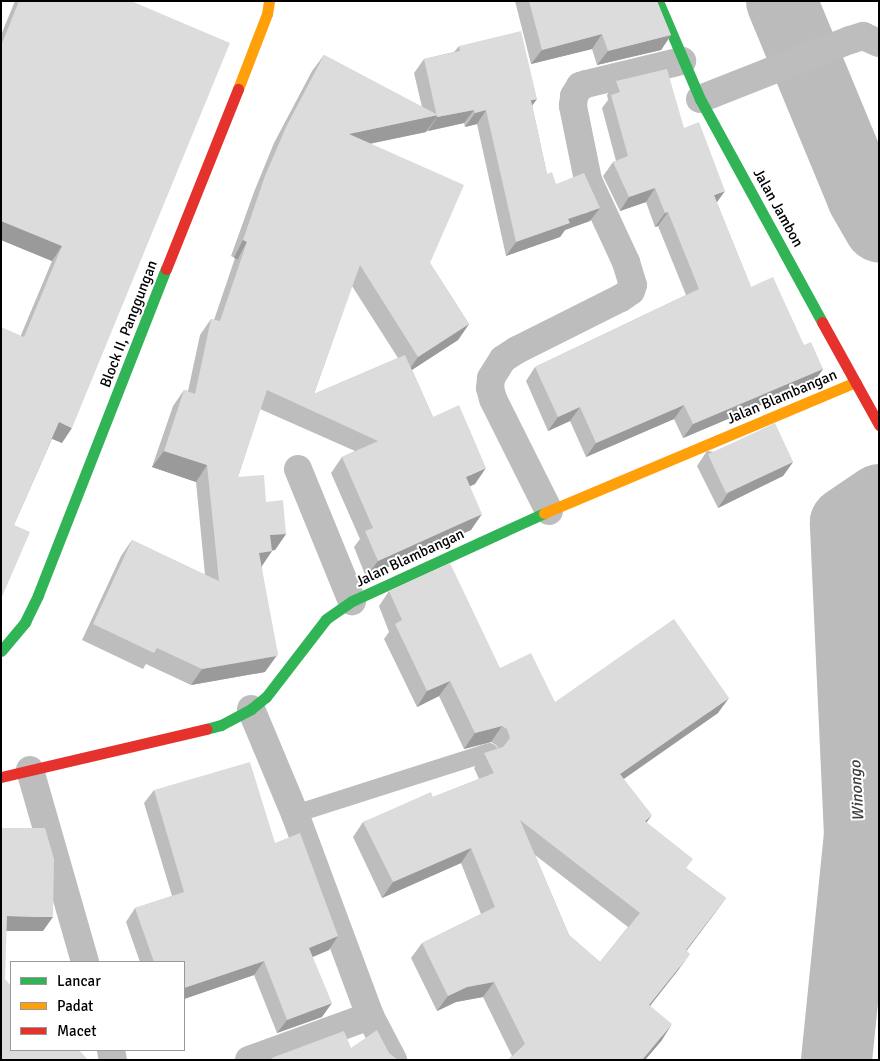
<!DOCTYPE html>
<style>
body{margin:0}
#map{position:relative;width:880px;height:1061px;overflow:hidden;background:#fff;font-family:Signika,sans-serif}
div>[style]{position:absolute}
.river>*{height:71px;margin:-35.5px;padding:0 35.5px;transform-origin:35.5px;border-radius:35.5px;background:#bbb}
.lane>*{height:18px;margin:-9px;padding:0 9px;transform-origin:9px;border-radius:9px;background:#bdbdbd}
.street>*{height:28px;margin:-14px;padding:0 14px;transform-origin:14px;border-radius:14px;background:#bdbdbd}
.fast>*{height:11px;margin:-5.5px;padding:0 5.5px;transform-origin:5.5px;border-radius:5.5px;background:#30b455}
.slow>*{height:11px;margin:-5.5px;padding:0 5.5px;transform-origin:5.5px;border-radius:5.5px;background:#ff9f0a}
.jam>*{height:11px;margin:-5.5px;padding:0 5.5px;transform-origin:5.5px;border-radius:5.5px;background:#e5322d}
.wall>*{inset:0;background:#bdbdbd}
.shaded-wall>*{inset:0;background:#9a9a9a;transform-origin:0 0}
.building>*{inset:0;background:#dcdcdc;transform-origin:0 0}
span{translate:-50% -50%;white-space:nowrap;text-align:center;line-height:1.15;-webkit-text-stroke:4px #fff;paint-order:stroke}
.street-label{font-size:15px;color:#000}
.water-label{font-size:16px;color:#3f3f3f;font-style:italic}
.frame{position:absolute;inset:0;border:2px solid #000;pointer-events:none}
.legend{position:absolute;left:10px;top:961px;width:175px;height:90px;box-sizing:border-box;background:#fff;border:1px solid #999;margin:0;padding:6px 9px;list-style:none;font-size:15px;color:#000}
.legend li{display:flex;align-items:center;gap:10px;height:25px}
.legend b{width:25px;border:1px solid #999}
</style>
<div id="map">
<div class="river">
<div style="left:781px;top:1px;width:212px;rotate:67.5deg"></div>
<div style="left:862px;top:197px;width:34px;rotate:60deg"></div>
<div style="left:836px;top:1060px;width:226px;rotate:-84.2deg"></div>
<div style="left:859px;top:835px;width:313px;rotate:-92.6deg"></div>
<div style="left:845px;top:522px;width:41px;rotate:-34.1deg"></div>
</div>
<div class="lane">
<div style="left:295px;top:814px;width:204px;rotate:-17.7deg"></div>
</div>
<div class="street">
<div style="left:700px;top:99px;width:161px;rotate:-21.5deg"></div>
<div style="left:850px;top:40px;width:14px;rotate:-17deg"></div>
<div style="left:863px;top:36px;width:17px;rotate:24deg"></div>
<div style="left:298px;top:469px;width:143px;rotate:67.8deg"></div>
<div style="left:549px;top:511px;width:125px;rotate:-116.6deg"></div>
<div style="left:493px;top:399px;width:11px;rotate:-105deg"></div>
<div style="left:490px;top:388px;width:10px;rotate:-84deg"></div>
<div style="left:491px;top:378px;width:22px;rotate:-58deg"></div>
<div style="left:503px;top:359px;width:17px;rotate:-33deg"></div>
<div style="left:517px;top:350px;width:116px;rotate:-26.6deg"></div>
<div style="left:621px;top:298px;width:12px;rotate:-35deg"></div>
<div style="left:631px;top:291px;width:6px;rotate:-72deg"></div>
<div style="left:633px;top:285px;width:24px;rotate:-107deg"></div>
<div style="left:626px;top:262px;width:90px;rotate:-114.9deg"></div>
<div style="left:588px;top:180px;width:76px;rotate:-101.5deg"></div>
<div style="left:573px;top:106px;width:10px;rotate:-84deg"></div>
<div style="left:574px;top:96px;width:12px;rotate:-59deg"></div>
<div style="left:580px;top:86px;width:6px;rotate:-18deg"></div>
<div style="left:586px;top:84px;width:99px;rotate:-13.5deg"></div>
<div style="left:251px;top:709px;width:114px;rotate:67.3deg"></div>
<div style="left:295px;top:814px;width:215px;rotate:69.6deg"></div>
<div style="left:370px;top:1016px;width:50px;rotate:62.4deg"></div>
<div style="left:30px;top:770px;width:200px;rotate:74deg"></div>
<div style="left:111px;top:1050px;width:10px;rotate:79deg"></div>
<div style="left:249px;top:1060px;width:129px;rotate:-20deg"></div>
</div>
<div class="fast">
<div style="left:658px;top:1px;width:107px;rotate:66.8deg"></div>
<div style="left:700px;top:99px;width:254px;rotate:61.3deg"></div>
<div style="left:1px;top:651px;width:38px;rotate:-50deg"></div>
<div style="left:25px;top:622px;width:30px;rotate:-64deg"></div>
<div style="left:38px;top:595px;width:350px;rotate:-68.6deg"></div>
<div style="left:206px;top:729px;width:16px;rotate:-15deg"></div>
<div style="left:221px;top:725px;width:34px;rotate:-28deg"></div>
<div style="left:251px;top:709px;width:19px;rotate:-39deg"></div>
<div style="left:266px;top:697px;width:98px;rotate:-52.4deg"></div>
<div style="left:326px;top:619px;width:32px;rotate:-35deg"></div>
<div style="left:352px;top:601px;width:211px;rotate:-24.6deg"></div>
</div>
<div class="slow">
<div style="left:238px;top:89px;width:80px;rotate:-68.9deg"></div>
<div style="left:267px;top:14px;width:13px;rotate:-81deg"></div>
<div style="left:544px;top:513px;width:338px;rotate:-22.8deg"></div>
</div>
<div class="jam">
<div style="left:166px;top:269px;width:194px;rotate:-68.2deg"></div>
<div style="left:822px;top:322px;width:118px;rotate:61deg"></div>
<div style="left:1px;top:777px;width:211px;rotate:-13.2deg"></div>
</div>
<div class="wall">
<div style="clip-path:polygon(15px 1px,131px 1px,62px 443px,52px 439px,14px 525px,21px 335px,52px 261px,1px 240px,1px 35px)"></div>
<div style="clip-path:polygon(515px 1px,657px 1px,671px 35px,661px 50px,597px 65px,592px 49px,531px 64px)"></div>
<div style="clip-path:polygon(evenodd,459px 46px,532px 105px,547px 174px,590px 221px,565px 230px,560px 237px,506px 256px,477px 124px,465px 127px,464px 123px,428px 131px,427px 130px,426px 132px,370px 144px,430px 263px,469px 324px,458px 340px,412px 370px,433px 417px,475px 484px,470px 486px,471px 530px,366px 577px,354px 547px,360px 539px,331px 473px,342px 457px,355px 451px,260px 409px,238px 477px,266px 502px,286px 534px,275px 550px,272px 551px,262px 566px,265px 672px,191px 685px,146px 664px,143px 669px,82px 640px,121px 556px,132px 540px,205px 575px,196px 482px,152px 467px,173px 406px,184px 390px,188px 391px,200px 335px,211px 319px,214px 320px,235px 258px,231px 256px,254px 192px,274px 143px,312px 71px,324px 55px,422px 107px,414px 73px,424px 59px,454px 52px,459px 46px,352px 286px,398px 358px,314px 394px,352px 286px)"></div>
<div style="clip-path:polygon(616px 81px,684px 128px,717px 203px,751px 287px,804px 345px,823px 369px,813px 383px,683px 438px,674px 419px,586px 457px,570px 421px,548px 431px,526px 381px,535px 367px,686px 295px,658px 226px,655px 227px,646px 202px,620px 211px,603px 176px,613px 162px,616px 161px,602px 108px,608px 100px,607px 95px)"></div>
<div style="clip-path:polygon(707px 451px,793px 462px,783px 476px,718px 508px,697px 466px)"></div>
<div style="clip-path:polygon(evenodd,389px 591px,500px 668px,555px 702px,718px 713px,624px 779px,647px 823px,686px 868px,726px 898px,686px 951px,679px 969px,650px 1005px,662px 1040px,645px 1060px,508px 1060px,512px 1056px,483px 997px,456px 1002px,437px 1011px,411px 958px,422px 943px,481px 914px,461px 863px,382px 898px,353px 837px,363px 822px,433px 797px,479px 779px,474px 768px,484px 753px,498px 748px,496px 745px,491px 742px,464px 749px,439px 696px,417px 707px,384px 639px,389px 632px,379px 606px,389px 591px,535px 855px,628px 927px,600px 962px,569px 935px,535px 855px)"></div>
<div style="clip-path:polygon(154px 790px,275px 843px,329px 950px,313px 957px,322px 1017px,277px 1033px,254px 975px,184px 999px,184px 962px,140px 962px,126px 922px,135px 908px,172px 896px,144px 803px)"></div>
</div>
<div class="shaded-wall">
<div style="clip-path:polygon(602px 34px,592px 49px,531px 64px,542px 50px)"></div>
<div style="clip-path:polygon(671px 35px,661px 50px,597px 65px,608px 51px)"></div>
<div style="clip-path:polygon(537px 99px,527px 113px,531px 100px)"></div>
<div style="clip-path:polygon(474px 110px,464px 123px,428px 131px,437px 117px)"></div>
<div style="clip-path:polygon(486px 110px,477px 124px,465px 127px,475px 113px)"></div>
<div style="clip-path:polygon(438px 115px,426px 132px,338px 150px,349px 134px)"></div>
<div style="clip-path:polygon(655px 188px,646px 202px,620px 211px,629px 197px)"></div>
<div style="clip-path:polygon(725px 191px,715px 205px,714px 195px)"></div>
<div style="clip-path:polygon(600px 208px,590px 221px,565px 230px,560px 237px,506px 256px,516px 242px,568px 219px)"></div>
<div style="clip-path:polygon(668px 212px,658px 226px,655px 227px,665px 213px)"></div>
<div style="clip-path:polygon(1px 221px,62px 246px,52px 261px,1px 240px)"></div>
<div style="left:243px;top:240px;width:4px;height:20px;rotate:27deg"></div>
<div style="clip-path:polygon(469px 324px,458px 340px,407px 373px,418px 357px)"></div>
<div style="clip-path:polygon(823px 369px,813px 383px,683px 438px,693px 424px)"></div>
<div style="clip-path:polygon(684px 405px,674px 419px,586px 457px,596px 443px)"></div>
<div style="clip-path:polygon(580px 407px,570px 421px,548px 431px,558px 417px)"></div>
<div style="clip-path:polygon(59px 422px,72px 428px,62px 443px,48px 437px)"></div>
<div style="clip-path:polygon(164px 451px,207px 465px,196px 482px,152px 467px)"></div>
<div style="clip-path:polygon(793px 462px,783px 476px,718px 508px,728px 493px)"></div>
<div style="clip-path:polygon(486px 468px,475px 484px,455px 493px,466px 477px)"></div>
<div style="clip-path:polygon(482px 514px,471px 530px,366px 577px,378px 561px)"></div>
<div style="clip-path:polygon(286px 534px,275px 550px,259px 551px,270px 535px)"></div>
<div style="clip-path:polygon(272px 551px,261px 567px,259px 553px)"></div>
<div style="clip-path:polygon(278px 654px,265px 672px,191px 685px,202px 669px)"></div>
<div style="clip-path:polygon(450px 681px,439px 696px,417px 707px,427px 691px)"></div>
<div style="clip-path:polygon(729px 698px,718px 713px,609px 789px,620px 774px)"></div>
<div style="clip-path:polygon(502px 726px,491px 742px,464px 749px,475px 733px)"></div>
<div style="clip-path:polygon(652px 815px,641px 830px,645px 821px)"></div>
<div style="clip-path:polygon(471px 848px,461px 863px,382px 898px,393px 882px)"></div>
<div style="clip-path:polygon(726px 898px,715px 913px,675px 966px,686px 950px)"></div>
<div style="clip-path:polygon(7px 916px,53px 917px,43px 931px,1px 931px)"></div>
<div style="clip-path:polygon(338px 936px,329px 950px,300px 962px,309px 948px)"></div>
<div style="clip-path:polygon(690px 954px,679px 969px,639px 1020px,649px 1005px)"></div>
<div style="clip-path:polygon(264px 961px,254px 975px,184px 999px,184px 988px)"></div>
<div style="clip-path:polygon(494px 982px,483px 997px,456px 1002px,437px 1011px,448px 996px,467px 987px)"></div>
<div style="clip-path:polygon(332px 1003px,322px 1017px,277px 1033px,287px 1020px)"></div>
<div style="clip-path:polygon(672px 1024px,662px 1040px,645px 1060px,642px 1060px)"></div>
</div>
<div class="building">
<div style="clip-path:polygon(19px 1px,131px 1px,230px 43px,72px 428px,59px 422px,14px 525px,30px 532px,1px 599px,1px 327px,24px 337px,62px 246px,1px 221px,1px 46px)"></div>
<div style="clip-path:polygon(529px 1px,657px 1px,671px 35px,608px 51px,602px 34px,542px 50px)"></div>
<div style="clip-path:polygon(521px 31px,537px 99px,531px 100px,547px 174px,552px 172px,556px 184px,584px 173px,600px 208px,568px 219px,570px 223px,516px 242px,486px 110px,475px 113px,474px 110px,437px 117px,424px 59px,460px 51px,459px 46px)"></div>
<div style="clip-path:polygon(324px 55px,438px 115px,349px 134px,464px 185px,430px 263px,469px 324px,418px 357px,360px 265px,314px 394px,405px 355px,433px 417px,459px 405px,486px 468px,466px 477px,482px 514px,378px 561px,365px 531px,373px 528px,342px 457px,378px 441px,267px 390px,238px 477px,264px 475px,266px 502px,283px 500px,286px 534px,270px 535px,272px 551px,259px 553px,278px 654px,277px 656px,202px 669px,157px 648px,154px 653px,93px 624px,132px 540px,219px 581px,207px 465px,164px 451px,184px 390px,195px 394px,211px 319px,220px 321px,247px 242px,243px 240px,265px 176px,286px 127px)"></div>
<div style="clip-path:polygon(667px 69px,684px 128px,699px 122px,725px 191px,714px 195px,751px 287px,773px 277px,804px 345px,811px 342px,823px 369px,693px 424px,684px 405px,596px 443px,580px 407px,558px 417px,535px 367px,699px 289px,668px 212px,665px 213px,655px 188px,629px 197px,613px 162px,628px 156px,611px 95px,620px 92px,616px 81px)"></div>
<div style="left:775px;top:423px;width:43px;height:74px;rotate:65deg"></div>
<div style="clip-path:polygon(evenodd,450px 563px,500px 668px,531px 653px,555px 702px,674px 619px,729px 698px,620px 774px,652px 815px,645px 821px,693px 859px,686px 868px,726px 898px,686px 950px,690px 954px,649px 1005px,672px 1024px,642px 1060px,508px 1060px,525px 1044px,494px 982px,467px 987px,448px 996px,422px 943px,495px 907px,471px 848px,393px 882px,363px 822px,431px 792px,433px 797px,494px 773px,484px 753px,503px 747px,510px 738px,507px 729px,502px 726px,475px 733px,450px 681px,427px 691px,395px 624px,402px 620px,389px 591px,450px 563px,520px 820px,640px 913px,600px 962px,569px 935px,520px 820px)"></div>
<div style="clip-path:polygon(250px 762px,275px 843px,300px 833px,338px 936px,309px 948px,332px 1003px,287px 1020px,264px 961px,184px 988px,184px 962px,154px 962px,135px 908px,184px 892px,154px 790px)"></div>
<div style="clip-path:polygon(1px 828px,45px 828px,54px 859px,53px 917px,7px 916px,5px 979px,11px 986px,11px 1050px,79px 1050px,88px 1060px,1px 1060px)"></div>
<div style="clip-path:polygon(377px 1030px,389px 1053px,398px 1060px,269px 1060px,274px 1057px,344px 1031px,351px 1048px)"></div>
</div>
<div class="street-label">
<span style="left:778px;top:208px;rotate:61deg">Jalan Jambon</span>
<span style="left:129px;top:324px;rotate:-69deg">Block II, Panggungan</span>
<span style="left:782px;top:397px;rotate:-23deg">Jalan Blambangan</span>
<span style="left:410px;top:558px;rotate:-25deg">Jalan Blambangan</span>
</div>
<div class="water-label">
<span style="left:857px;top:791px;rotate:-93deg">Winongo</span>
</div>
<div class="frame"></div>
<ul class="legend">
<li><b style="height:6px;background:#30b455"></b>Lancar</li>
<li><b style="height:6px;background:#ff9f0a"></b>Padat</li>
<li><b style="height:6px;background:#e5322d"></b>Macet</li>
</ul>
</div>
